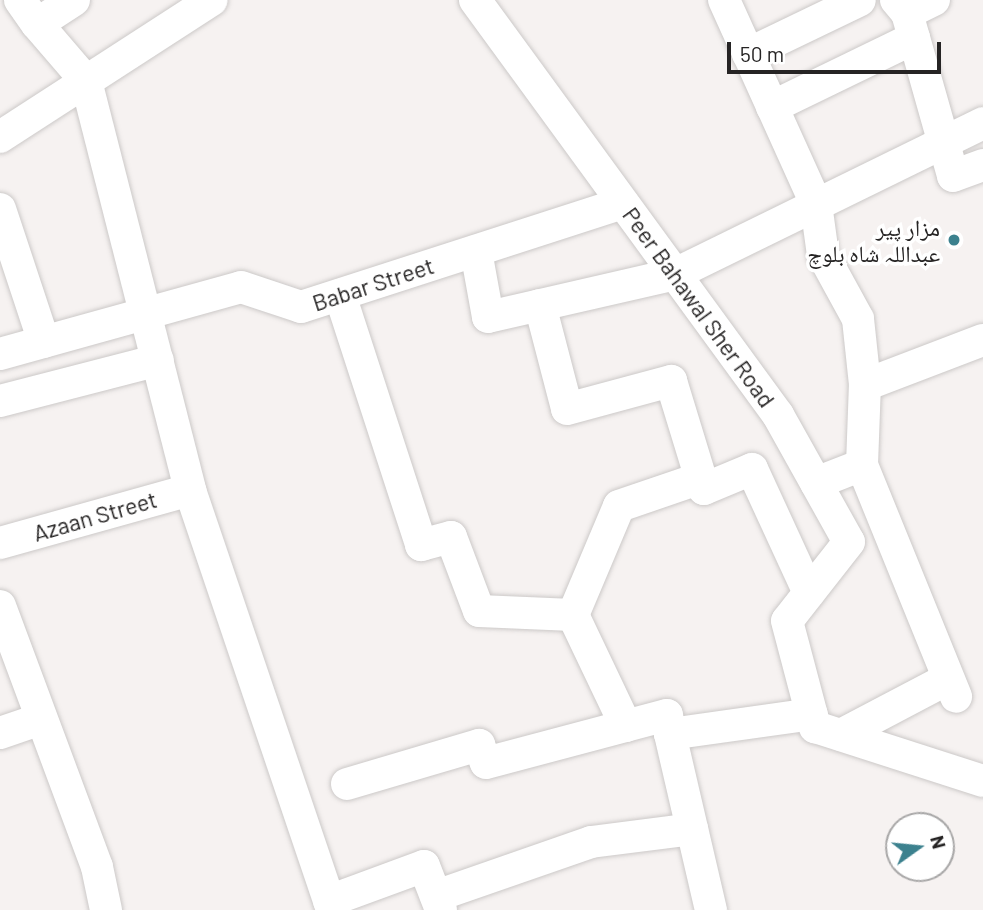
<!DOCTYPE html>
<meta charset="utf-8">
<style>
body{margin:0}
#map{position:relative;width:983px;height:910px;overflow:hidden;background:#f6f2f1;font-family:Barlow,"Noto Naskh Arabic",sans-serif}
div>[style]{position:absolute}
.roads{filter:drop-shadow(0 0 2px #ccc9c8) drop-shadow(0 0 2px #ccc9c8)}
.street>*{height:32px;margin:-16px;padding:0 16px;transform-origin:16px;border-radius:16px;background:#fff}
.dots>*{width:19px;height:19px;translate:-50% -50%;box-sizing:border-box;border:4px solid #fff;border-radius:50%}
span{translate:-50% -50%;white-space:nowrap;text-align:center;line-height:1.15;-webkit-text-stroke:7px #fff;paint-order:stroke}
.poi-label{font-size:23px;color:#262424}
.right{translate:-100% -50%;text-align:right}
.street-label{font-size:23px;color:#262424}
.north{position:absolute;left:885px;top:812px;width:70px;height:70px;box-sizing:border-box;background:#fff;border:2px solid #a8a7a7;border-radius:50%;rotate:75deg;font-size:19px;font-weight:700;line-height:28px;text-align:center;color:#262424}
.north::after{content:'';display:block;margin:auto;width:24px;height:32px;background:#3c818e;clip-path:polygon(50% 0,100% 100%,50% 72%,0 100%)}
.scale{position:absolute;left:727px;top:42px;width:214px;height:32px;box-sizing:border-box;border:4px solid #262424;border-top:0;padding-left:9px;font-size:21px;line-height:24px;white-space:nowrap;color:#262424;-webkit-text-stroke:5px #fff;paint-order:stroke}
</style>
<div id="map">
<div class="roads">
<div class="street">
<div style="left:20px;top:0;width:29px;rotate:55deg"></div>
<div style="left:74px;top:0;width:44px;rotate:147deg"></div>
<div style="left:37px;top:24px;width:75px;rotate:49.3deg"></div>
<div style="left:86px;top:81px;width:422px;rotate:75.7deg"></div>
<div style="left:190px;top:490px;width:443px;rotate:71.3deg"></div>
<div style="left:475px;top:0;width:514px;rotate:53.87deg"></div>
<div style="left:778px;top:415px;width:145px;rotate:60.8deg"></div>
<div style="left:849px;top:542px;width:100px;rotate:128.1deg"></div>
<div style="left:787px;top:621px;width:110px;rotate:75.2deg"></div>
<div style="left:815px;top:727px;width:176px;rotate:17.8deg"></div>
<div style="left:724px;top:0;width:224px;rotate:65.7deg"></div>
<div style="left:816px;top:204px;width:51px;rotate:82.2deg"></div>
<div style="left:823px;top:255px;width:73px;rotate:61.3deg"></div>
<div style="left:858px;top:319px;width:66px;rotate:83.9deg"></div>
<div style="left:896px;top:0;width:17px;rotate:50deg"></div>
<div style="left:907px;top:13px;width:169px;rotate:74.2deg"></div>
<div style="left:953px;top:176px;width:32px;rotate:-20deg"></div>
<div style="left:907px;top:13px;width:30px;rotate:-26deg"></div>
<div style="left:748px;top:54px;width:124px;rotate:-25.7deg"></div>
<div style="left:772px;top:107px;width:158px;rotate:-25.9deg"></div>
<div style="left:0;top:137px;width:252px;rotate:-32.9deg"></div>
<div style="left:0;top:209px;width:140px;rotate:71.7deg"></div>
<div style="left:476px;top:251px;width:67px;rotate:79.7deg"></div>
<div style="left:488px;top:317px;width:192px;rotate:-12.9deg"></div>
<div style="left:675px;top:274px;width:343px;rotate:-26.1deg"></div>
<div style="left:340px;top:295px;width:263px;rotate:72deg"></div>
<div style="left:421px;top:545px;width:31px;rotate:-15deg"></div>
<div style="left:451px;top:537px;width:79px;rotate:69.3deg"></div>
<div style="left:479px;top:611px;width:94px;rotate:2.4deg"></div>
<div style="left:573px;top:615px;width:123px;rotate:64.5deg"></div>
<div style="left:540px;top:305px;width:107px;rotate:75.4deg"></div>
<div style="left:567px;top:409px;width:108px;rotate:-15.1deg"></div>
<div style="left:671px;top:381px;width:113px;rotate:73deg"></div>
<div style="left:704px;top:489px;width:52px;rotate:-22.6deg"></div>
<div style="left:752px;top:469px;width:136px;rotate:65.3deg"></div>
<div style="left:0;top:354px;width:250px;rotate:-15.5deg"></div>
<div style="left:241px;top:287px;width:63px;rotate:18.4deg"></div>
<div style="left:301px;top:307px;width:338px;rotate:-17.9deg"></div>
<div style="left:0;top:401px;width:163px;rotate:-14.5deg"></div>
<div style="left:862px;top:465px;width:250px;rotate:67.9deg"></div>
<div style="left:816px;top:483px;width:49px;rotate:-21.4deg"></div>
<div style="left:862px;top:465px;width:80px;rotate:-87.9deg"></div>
<div style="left:865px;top:385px;width:126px;rotate:-20.9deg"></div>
<div style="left:0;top:543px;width:197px;rotate:-15.6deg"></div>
<div style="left:0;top:606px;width:278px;rotate:69.6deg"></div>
<div style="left:97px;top:867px;width:44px;rotate:78.2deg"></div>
<div style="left:573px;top:615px;width:118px;rotate:-67.1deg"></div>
<div style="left:619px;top:506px;width:87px;rotate:-18.9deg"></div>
<div style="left:0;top:733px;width:43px;rotate:-18.9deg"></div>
<div style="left:670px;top:734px;width:181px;rotate:76.9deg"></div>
<div style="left:841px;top:735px;width:120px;rotate:-27.8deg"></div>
<div style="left:347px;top:784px;width:138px;rotate:-16.5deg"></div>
<div style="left:479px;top:745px;width:19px;rotate:69deg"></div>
<div style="left:486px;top:763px;width:187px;rotate:-14.9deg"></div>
<div style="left:667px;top:715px;width:19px;rotate:81deg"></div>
<div style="left:670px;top:734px;width:143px;rotate:-8deg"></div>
<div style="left:436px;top:896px;width:164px;rotate:-19.2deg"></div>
<div style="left:591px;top:842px;width:102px;rotate:-7.3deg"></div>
<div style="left:329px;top:901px;width:101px;rotate:-20.2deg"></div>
<div style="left:424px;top:866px;width:47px;rotate:68.9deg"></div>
</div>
</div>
<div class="dots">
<div style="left:954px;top:240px;background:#3c818e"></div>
</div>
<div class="poi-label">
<span class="right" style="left:940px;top:240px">مزار پیر<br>عبداللہ شاہ بلوچ</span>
</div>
<div class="street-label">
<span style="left:373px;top:284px;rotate:-18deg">Babar Street</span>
<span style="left:699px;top:307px;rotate:54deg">Peer Bahawal Sher Road</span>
<span style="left:95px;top:516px;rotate:-16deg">Azaan Street</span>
</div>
<div class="north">N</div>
<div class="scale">50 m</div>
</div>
